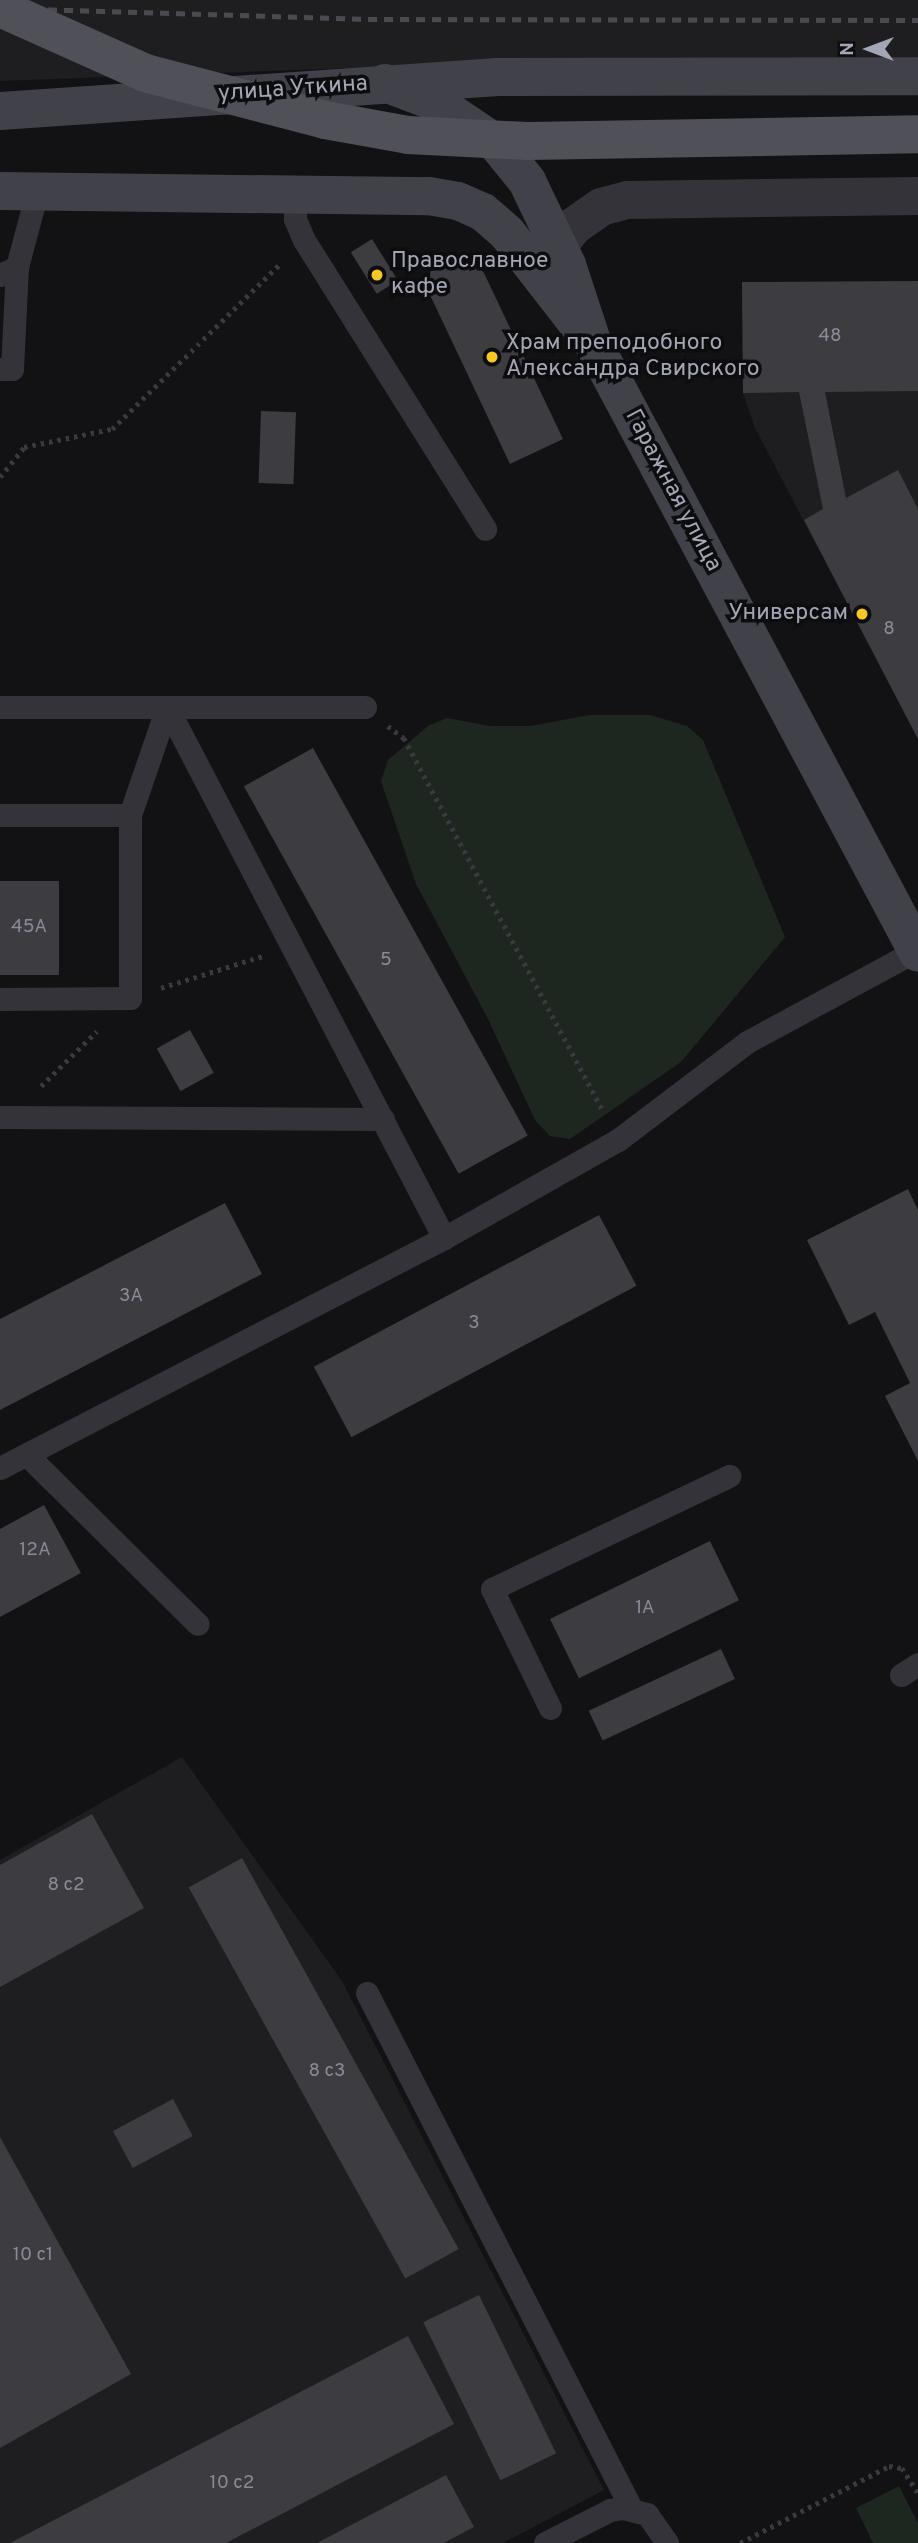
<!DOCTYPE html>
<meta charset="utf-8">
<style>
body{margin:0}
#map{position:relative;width:918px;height:2543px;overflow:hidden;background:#121214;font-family:Overpass,sans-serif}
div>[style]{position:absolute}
.built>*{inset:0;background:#1e1e21}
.green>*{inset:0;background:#1e2620}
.building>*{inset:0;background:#3c3c41;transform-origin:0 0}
.path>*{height:4.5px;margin-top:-2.25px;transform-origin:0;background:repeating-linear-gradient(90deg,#393a40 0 3.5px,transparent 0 8.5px)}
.lane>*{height:23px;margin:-11.5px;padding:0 11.5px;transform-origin:11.5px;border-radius:11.5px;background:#333339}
.street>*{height:38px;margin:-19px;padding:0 19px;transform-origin:19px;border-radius:19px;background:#333339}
.secondary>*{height:38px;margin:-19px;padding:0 19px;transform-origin:19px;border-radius:19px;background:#414249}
.rail>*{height:5px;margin-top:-2.5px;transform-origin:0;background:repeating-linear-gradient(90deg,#4a4b52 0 9px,transparent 0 16px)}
.primary-bridge>*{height:38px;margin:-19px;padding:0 19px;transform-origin:19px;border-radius:19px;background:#4f5058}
.dots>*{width:19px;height:19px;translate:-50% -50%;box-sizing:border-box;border:4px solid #0d0d0f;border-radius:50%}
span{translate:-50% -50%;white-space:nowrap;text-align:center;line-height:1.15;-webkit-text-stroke:7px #0d0d0f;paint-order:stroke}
.number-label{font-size:19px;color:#898c98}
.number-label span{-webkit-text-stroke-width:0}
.street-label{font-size:23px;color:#a3a6b5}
.poi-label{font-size:23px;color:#a3a6b5}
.left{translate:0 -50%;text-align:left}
.right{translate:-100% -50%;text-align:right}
.north{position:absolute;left:834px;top:14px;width:70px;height:70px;-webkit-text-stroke:5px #0d0d0f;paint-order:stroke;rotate:270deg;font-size:19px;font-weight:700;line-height:28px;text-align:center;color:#a3a6b5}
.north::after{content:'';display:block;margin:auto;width:24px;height:32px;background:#a3a6b5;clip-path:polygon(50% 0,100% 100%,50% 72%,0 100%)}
</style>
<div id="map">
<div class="built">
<div style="clip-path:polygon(0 0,918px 0,918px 59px,379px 67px,0 81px)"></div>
<div style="clip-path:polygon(918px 281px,918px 739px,755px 428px,743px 393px,742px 282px)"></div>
<div style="clip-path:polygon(182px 1757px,342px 1981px,604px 2490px,503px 2543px,0 2543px,0 1860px)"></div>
</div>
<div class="green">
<div style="clip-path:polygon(589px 715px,650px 715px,687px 726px,703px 740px,785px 937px,681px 1062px,570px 1139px,550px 1136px,535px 1120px,487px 1017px,416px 884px,381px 781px,388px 760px,428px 726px,447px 718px,490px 726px,531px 726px)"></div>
<div style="clip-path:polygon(899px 2486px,918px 2523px,918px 2543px,873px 2543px,856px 2508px)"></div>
</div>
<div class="building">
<div style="left:372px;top:239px;width:49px;height:25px;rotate:58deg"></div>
<div style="clip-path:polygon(467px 254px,484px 273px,563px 439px,510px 464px,421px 276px)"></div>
<div style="clip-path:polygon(918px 281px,918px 391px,825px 392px,846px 498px,898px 470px,918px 509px,918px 739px,804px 520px,823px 509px,799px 392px,743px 393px,742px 282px)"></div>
<div style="left:261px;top:411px;width:35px;height:72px;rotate:2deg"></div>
<div style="left:313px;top:748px;width:443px;height:79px;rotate:61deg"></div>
<div style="left:0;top:881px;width:59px;height:94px"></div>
<div style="left:190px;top:1030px;width:49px;height:38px;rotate:61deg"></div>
<div style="clip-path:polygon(908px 1189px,918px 1210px,918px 1461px,885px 1396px,910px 1383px,875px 1312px,849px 1325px,807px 1240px)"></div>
<div style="clip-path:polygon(225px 1203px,262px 1274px,0 1410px,0 1319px)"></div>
<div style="left:599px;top:1215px;width:80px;height:323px;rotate:62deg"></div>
<div style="clip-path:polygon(44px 1505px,81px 1573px,0 1617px,0 1529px)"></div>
<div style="left:710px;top:1541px;width:66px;height:178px;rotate:64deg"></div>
<div style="left:721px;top:1649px;width:33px;height:146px;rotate:65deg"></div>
<div style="clip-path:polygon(92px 1814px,144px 1908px,0 1987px,0 1865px)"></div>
<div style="left:242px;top:1858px;width:447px;height:61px;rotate:61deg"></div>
<div style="left:173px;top:2099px;width:42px;height:68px;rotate:62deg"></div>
<div style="clip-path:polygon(0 2137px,131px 2374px,0 2448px)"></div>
<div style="left:479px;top:2295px;width:176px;height:62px;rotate:64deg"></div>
<div style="clip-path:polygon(408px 2336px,454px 2424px,226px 2543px,10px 2543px)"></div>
<div style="clip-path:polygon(446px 2475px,474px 2527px,444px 2543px,317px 2543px)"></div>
</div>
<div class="path">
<div style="left:0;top:477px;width:38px;rotate:-51deg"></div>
<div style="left:24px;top:447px;width:90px;rotate:-11.6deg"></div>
<div style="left:112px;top:429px;width:238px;rotate:-44.5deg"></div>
<div style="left:388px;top:726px;width:20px;rotate:37deg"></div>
<div style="left:404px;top:738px;width:423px;rotate:61.9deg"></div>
<div style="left:161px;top:988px;width:107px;rotate:-17.4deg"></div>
<div style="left:41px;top:1086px;width:78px;rotate:-44.5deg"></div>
<div style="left:740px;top:2543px;width:168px;rotate:-27.3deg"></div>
<div style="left:889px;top:2466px;width:13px;rotate:9deg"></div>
<div style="left:902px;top:2468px;width:30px;rotate:57deg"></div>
</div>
<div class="lane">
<div style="left:295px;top:194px;width:25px;rotate:90deg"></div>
<div style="left:295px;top:219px;width:23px;rotate:67deg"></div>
<div style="left:304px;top:240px;width:341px;rotate:57.9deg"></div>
<div style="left:0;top:275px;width:19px;rotate:-25deg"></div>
<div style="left:17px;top:267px;width:78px;rotate:-75.1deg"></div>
<div style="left:0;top:369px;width:12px"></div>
<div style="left:12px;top:369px;width:102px;rotate:-87.2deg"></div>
<div style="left:0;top:707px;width:167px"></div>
<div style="left:167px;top:707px;width:599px;rotate:62.45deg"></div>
<div style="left:444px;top:1238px;width:500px;rotate:152.62deg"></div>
<div style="left:0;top:815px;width:130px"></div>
<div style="left:0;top:999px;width:130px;rotate:-0.4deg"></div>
<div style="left:130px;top:998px;width:183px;rotate:-90deg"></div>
<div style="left:130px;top:815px;width:114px;rotate:-71.1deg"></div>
<div style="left:167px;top:707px;width:198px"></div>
<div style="left:0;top:1117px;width:383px;rotate:0.3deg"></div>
<div style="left:444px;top:1238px;width:200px;rotate:-29.4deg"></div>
<div style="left:618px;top:1140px;width:162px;rotate:-37.2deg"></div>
<div style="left:747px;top:1042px;width:193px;rotate:-28.4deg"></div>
<div style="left:27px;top:1455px;width:240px;rotate:44.7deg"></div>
<div style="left:901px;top:1675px;width:20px;rotate:-33deg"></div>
<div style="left:550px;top:1708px;width:132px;rotate:-116deg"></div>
<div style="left:492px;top:1589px;width:263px;rotate:-25.5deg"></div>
<div style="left:367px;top:1993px;width:579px;rotate:62.86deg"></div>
<div style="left:545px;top:2543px;width:73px;rotate:-26.9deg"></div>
<div style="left:610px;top:2510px;width:13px;rotate:-9deg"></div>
<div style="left:623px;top:2508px;width:25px;rotate:14deg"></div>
<div style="left:647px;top:2514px;width:35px;rotate:55deg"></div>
</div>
<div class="street">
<div style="left:559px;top:245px;width:24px;rotate:-52deg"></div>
<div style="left:574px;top:226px;width:33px;rotate:-35deg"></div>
<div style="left:601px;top:207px;width:27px;rotate:-15deg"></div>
<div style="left:627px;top:200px;width:291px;rotate:-0.8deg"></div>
</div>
<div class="secondary">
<div style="left:385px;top:83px;width:53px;rotate:20.8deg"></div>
<div style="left:435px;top:102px;width:73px;rotate:33.9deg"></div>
<div style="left:496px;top:143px;width:49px;rotate:50.8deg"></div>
<div style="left:527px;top:181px;width:93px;rotate:64.5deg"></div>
<div style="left:567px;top:265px;width:80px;rotate:71.8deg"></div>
<div style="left:592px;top:341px;width:693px;rotate:61.96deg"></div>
<div style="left:0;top:111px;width:499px;rotate:-3.9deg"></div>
<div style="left:498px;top:77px;width:420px;rotate:-0.1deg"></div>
<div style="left:0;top:191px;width:429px;rotate:0.7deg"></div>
<div style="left:429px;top:196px;width:29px;rotate:10deg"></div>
<div style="left:458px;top:201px;width:27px;rotate:24deg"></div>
<div style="left:483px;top:212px;width:32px;rotate:41deg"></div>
<div style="left:507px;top:233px;width:114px;rotate:52.1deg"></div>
</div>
<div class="rail">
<div style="left:0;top:8px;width:368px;rotate:1.7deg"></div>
<div style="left:368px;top:19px;width:550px;rotate:0.1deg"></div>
</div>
<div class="primary-bridge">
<div style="left:0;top:8px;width:159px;rotate:24.1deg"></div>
<div style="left:145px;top:73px;width:186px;rotate:14.6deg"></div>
<div style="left:325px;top:120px;width:84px;rotate:10.2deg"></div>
<div style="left:408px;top:135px;width:120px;rotate:2.9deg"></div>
<div style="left:528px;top:141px;width:390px;rotate:-1deg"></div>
</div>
<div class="dots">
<div style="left:377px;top:275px;background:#f7c726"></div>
<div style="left:492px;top:357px;background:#f7c726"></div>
<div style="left:862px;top:614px;background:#f7c726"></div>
</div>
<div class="number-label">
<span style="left:830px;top:337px">48</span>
<span style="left:889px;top:630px">8</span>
<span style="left:29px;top:928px">45А</span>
<span style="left:386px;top:961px">5</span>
<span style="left:131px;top:1297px">3А</span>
<span style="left:474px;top:1324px">3</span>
<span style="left:35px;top:1551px">12А</span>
<span style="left:645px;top:1609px">1А</span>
<span style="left:66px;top:1886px">8 c2</span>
<span style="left:327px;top:2072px">8 c3</span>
<span style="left:33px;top:2256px">10 с1</span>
<span style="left:232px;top:2484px">10 c2</span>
</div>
<div class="street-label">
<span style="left:293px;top:90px;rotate:-4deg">улица Уткина</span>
<span style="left:672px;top:491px;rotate:62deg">Гаражная улица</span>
</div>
<div class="poi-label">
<span class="left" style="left:391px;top:275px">Православное<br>кафе</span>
<span class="left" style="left:506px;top:357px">Храм преподобного<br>Александра Свирского</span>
<span class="right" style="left:848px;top:614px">Универсам</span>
</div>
<div class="north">N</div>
</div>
